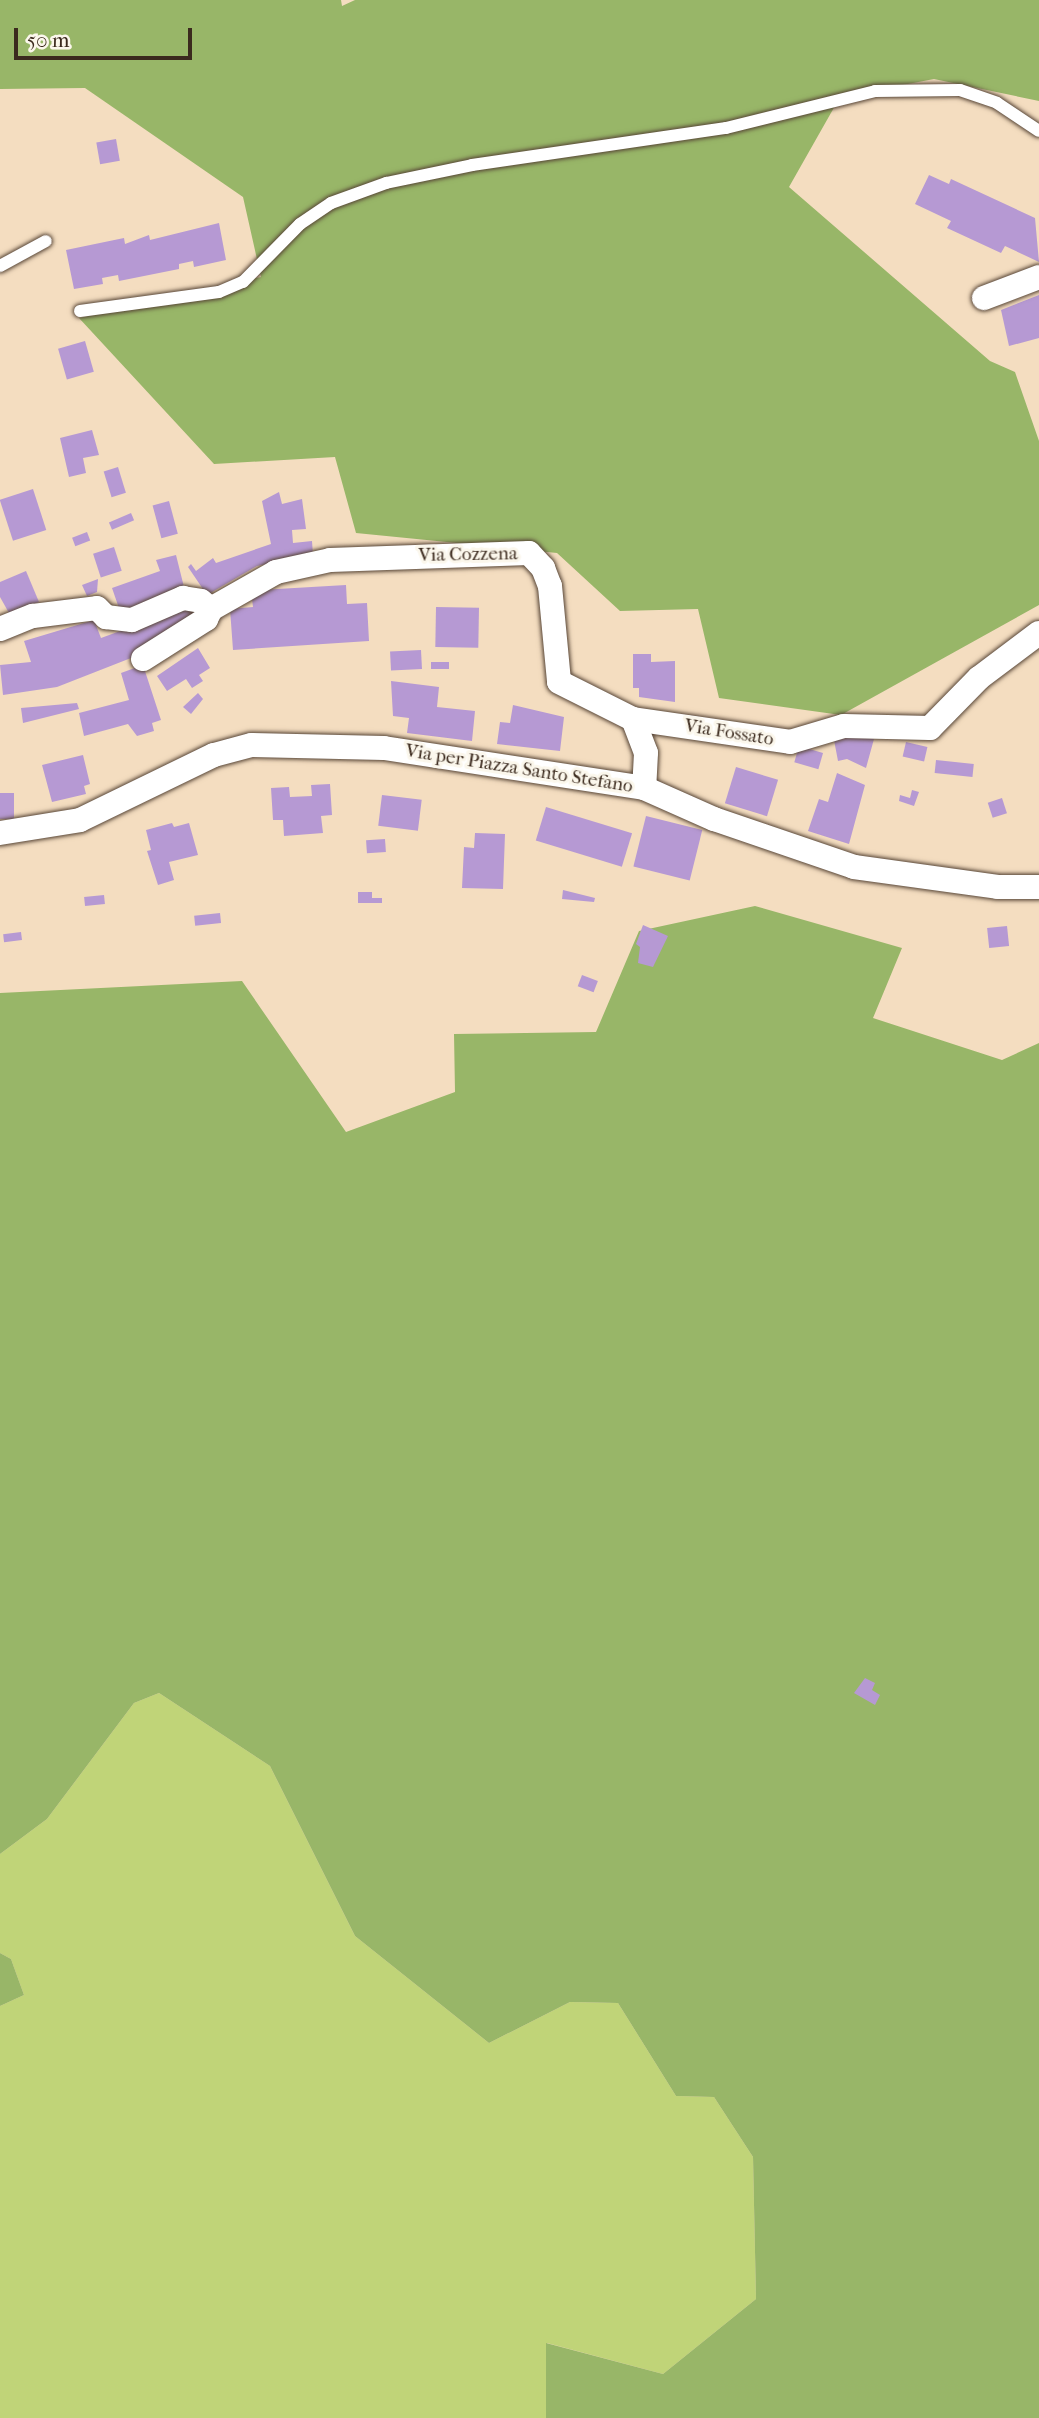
<!DOCTYPE html>
<style>
body{margin:0}
#map{position:relative;width:1039px;height:2418px;overflow:hidden;background:#f4ddc0;font-family:"IM FELL French Canon",serif}
div>[style]{position:absolute}
.green>*{inset:0;background:#c0d478}
.forest>*{inset:0;background:#98b668}
.building>*{inset:0;background:#b699d3;transform-origin:0 0}
.roads{filter:drop-shadow(0 0 2px #574536) drop-shadow(0 0 2px #574536)}
.service>*{height:12px;margin:-6px;padding:0 6px;transform-origin:6px;border-radius:6px;background:#fff}
.minor>*{height:24px;margin:-12px;padding:0 12px;transform-origin:12px;border-radius:12px;background:#fff}
span{translate:-50% -50%;white-space:nowrap;text-align:center;line-height:1.15;-webkit-text-stroke:6px #fbf7ec;paint-order:stroke}
.street-label{font-size:19px;color:#3b2a1e}
.scale{position:absolute;left:14px;top:28px;width:178px;height:32px;box-sizing:border-box;border:4px solid #3b2a1e;border-top:0;padding-left:9px;font-size:21px;line-height:24px;white-space:nowrap;color:#3b2a1e;-webkit-text-stroke:5px #fbf7ec;paint-order:stroke}
</style>
<div id="map">
<div class="green">
<div style="clip-path:polygon(159px 1693px,270px 1766px,355px 1936px,489px 2043px,570px 2002px,618px 2003px,676px 2096px,714px 2097px,753px 2157px,756px 2299px,663px 2374px,547px 2343px,546px 2418px,0 2418px,0 2006px,24px 1995px,11px 1959px,0 1953px,0 1854px,47px 1819px,134px 1703px)"></div>
</div>
<div class="forest">
<div style="clip-path:polygon(0 0,341px 0,342px 6px,355px 0,1039px 0,1039px 101px,934px 79px,840px 97px,789px 187px,990px 361px,1015px 372px,1039px 441px,1039px 605px,841px 715px,719px 698px,698px 609px,620px 611px,557px 553px,356px 533px,335px 457px,214px 464px,79px 318px,261px 277px,243px 197px,85px 88px,0 89px)"></div>
<div style="clip-path:polygon(755px 906px,902px 948px,873px 1018px,1002px 1060px,1039px 1043px,1039px 2418px,546px 2418px,546px 2343px,663px 2374px,756px 2299px,753px 2157px,714px 2097px,676px 2096px,618px 2003px,570px 2002px,489px 2043px,355px 1936px,270px 1766px,159px 1693px,134px 1703px,47px 1819px,0 1854px,0 993px,242px 981px,346px 1132px,455px 1092px,454px 1034px,596px 1032px,639px 931px)"></div>
<div style="clip-path:polygon(0 1953px,11px 1959px,24px 1995px,0 2006px)"></div>
</div>
<div class="building">
<div style="left:116px;top:139px;width:22px;height:20px;rotate:80deg"></div>
<div style="clip-path:polygon(929px 175px,949px 184px,951px 179px,1035px 218px,1039px 262px,1005px 246px,1001px 253px,947px 228px,951px 221px,915px 204px)"></div>
<div style="clip-path:polygon(219px 223px,226px 260px,194px 267px,193px 261px,179px 264px,179px 269px,119px 281px,118px 275px,102px 278px,103px 284px,74px 289px,66px 250px,124px 238px,125px 244px,149px 235px,150px 240px)"></div>
<div style="clip-path:polygon(1039px 295px,1039px 338px,1009px 346px,1001px 310px)"></div>
<div style="left:85px;top:341px;width:32px;height:28px;rotate:74deg"></div>
<div style="clip-path:polygon(92px 430px,99px 455px,83px 458px,86px 473px,69px 477px,60px 438px)"></div>
<div style="left:118px;top:467px;width:27px;height:15px;rotate:73deg"></div>
<div style="left:33px;top:489px;width:43px;height:35px;rotate:72deg"></div>
<div style="clip-path:polygon(279px 492px,282px 504px,302px 499px,306px 529px,292px 530px,293px 543px,312px 541px,313px 555px,257px 566px,207px 595px,188px 567px,191px 564px,196px 571px,213px 558px,216px 563px,271px 544px,262px 501px)"></div>
<div style="left:169px;top:501px;width:34px;height:17px;rotate:75deg"></div>
<div style="left:131px;top:513px;width:8px;height:24px;rotate:67deg"></div>
<div style="left:87px;top:532px;width:9px;height:16px;rotate:69deg"></div>
<div style="left:114px;top:547px;width:25px;height:22px;rotate:72deg"></div>
<div style="clip-path:polygon(176px 555px,185px 591px,121px 614px,112px 588px,160px 571px,156px 560px)"></div>
<div style="clip-path:polygon(26px 571px,39px 602px,9px 613px,0 597px,0 582px)"></div>
<div style="clip-path:polygon(98px 579px,97px 592px,87px 596px,82px 585px)"></div>
<div style="clip-path:polygon(346px 585px,347px 604px,367px 603px,369px 641px,233px 650px,230px 609px,253px 607px,252px 599px,260px 590px)"></div>
<div style="clip-path:polygon(194px 604px,199px 614px,154px 649px,57px 687px,3px 695px,0 665px,31px 662px,24px 641px,94px 620px,101px 638px)"></div>
<div style="left:436px;top:607px;width:43px;height:40px;rotate:1deg"></div>
<div style="clip-path:polygon(198px 648px,210px 668px,199px 675px,203px 681px,192px 688px,186px 679px,167px 691px,157px 676px)"></div>
<div style="left:421px;top:650px;width:19px;height:31px;rotate:87deg"></div>
<div style="clip-path:polygon(633px 654px,651px 654px,651px 662px,675px 661px,675px 702px,639px 697px,639px 688px,633px 688px)"></div>
<div style="left:431px;top:662px;width:18px;height:7px"></div>
<div style="clip-path:polygon(143px 665px,161px 720px,152px 723px,154px 731px,137px 736px,128px 724px,84px 736px,79px 713px,129px 700px,121px 673px)"></div>
<div style="clip-path:polygon(391px 681px,439px 687px,437px 707px,475px 711px,472px 741px,407px 733px,409px 718px,393px 716px)"></div>
<div style="clip-path:polygon(198px 693px,203px 699px,191px 714px,183px 707px)"></div>
<div style="clip-path:polygon(77px 703px,79px 709px,23px 723px,21px 708px)"></div>
<div style="clip-path:polygon(513px 705px,564px 717px,560px 751px,497px 744px,500px 722px,510px 723px)"></div>
<div style="clip-path:polygon(859px 736px,874px 739px,866px 768px,847px 759px,838px 761px,834px 740px)"></div>
<div style="left:906px;top:742px;width:22px;height:15px;rotate:13deg"></div>
<div style="left:799px;top:746px;width:25px;height:17px;rotate:16deg"></div>
<div style="clip-path:polygon(83px 755px,90px 784px,84px 786px,86px 794px,52px 802px,42px 765px)"></div>
<div style="left:936px;top:760px;width:38px;height:13px;rotate:6deg"></div>
<div style="left:736px;top:767px;width:44px;height:38px;rotate:17deg"></div>
<div style="clip-path:polygon(837px 773px,865px 785px,849px 844px,808px 831px,819px 799px,828px 802px)"></div>
<div style="clip-path:polygon(330px 784px,332px 815px,321px 816px,323px 833px,284px 836px,283px 820px,273px 820px,271px 788px,289px 787px,290px 797px,312px 796px,311px 785px)"></div>
<div style="clip-path:polygon(912px 790px,919px 792px,914px 806px,899px 801px,900px 795px,910px 798px)"></div>
<div style="left:0;top:793px;width:14px;height:26px"></div>
<div style="left:382px;top:795px;width:40px;height:31px;rotate:7deg"></div>
<div style="left:1002px;top:798px;width:16px;height:15px;rotate:72deg"></div>
<div style="left:546px;top:807px;width:90px;height:35px;rotate:17deg"></div>
<div style="left:646px;top:816px;width:58px;height:52px;rotate:14deg"></div>
<div style="clip-path:polygon(172px 823px,174px 827px,189px 823px,198px 855px,169px 862px,174px 880px,158px 885px,147px 851px,151px 850px,146px 830px)"></div>
<div style="clip-path:polygon(475px 833px,505px 834px,503px 889px,462px 888px,464px 847px,474px 848px)"></div>
<div style="left:385px;top:839px;width:13px;height:19px;rotate:86deg"></div>
<div style="clip-path:polygon(563px 890px,595px 898px,594px 902px,562px 899px)"></div>
<div style="clip-path:polygon(358px 892px,372px 892px,372px 898px,382px 898px,382px 903px,358px 903px)"></div>
<div style="left:104px;top:895px;width:9px;height:20px;rotate:84deg"></div>
<div style="left:220px;top:913px;width:10px;height:26px;rotate:84deg"></div>
<div style="clip-path:polygon(643px 925px,668px 936px,653px 967px,638px 963px,640px 947px,636px 944px)"></div>
<div style="left:1007px;top:926px;width:20px;height:20px;rotate:84deg"></div>
<div style="left:21px;top:932px;width:8px;height:18px;rotate:83deg"></div>
<div style="left:582px;top:975px;width:17px;height:12px;rotate:21deg"></div>
<div style="clip-path:polygon(865px 1678px,875px 1683px,872px 1690px,880px 1695px,875px 1705px,854px 1693px)"></div>
</div>
<div class="roads">
<div class="service">
<div style="left:0;top:266px;width:52px;rotate:-28.5deg"></div>
<div style="left:80px;top:311px;width:140px;rotate:-7.8deg"></div>
<div style="left:219px;top:292px;width:26px;rotate:-23deg"></div>
<div style="left:243px;top:282px;width:81px;rotate:-45.5deg"></div>
<div style="left:300px;top:224px;width:37px;rotate:-34deg"></div>
<div style="left:331px;top:203px;width:59px;rotate:-20deg"></div>
<div style="left:386px;top:183px;width:88px;rotate:-11.8deg"></div>
<div style="left:472px;top:165px;width:257px;rotate:-8.3deg"></div>
<div style="left:726px;top:128px;width:154px;rotate:-13.9deg"></div>
<div style="left:875px;top:91px;width:85px;rotate:-0.7deg"></div>
<div style="left:960px;top:90px;width:39px;rotate:19deg"></div>
<div style="left:997px;top:103px;width:50px;rotate:33.7deg"></div>
</div>
<div class="minor">
<div style="left:984px;top:298px;width:59px;rotate:-20.9deg"></div>
<div style="left:211px;top:609px;width:75px;rotate:-29.6deg"></div>
<div style="left:276px;top:572px;width:55px;rotate:-12.5deg"></div>
<div style="left:330px;top:560px;width:199px;rotate:-2deg"></div>
<div style="left:529px;top:553px;width:21px;rotate:47deg"></div>
<div style="left:543px;top:568px;width:19px;rotate:69deg"></div>
<div style="left:550px;top:586px;width:96px;rotate:84.6deg"></div>
<div style="left:559px;top:682px;width:83px;rotate:26.6deg"></div>
<div style="left:633px;top:719px;width:36px;rotate:69deg"></div>
<div style="left:646px;top:753px;width:35px;rotate:93deg"></div>
<div style="left:0;top:629px;width:35px;rotate:-22deg"></div>
<div style="left:33px;top:616px;width:64px;rotate:-7.1deg"></div>
<div style="left:97px;top:608px;width:13px;rotate:45deg"></div>
<div style="left:106px;top:617px;width:26px;rotate:7deg"></div>
<div style="left:132px;top:620px;width:56px;rotate:-23.3deg"></div>
<div style="left:183px;top:598px;width:18px;rotate:9deg"></div>
<div style="left:201px;top:601px;width:13px;rotate:39deg"></div>
<div style="left:143px;top:659px;width:75px;rotate:-32.4deg"></div>
<div style="left:206px;top:619px;width:11px;rotate:-63deg"></div>
<div style="left:633px;top:719px;width:159px;rotate:8.3deg"></div>
<div style="left:790px;top:742px;width:56px;rotate:-16.5deg"></div>
<div style="left:844px;top:726px;width:86px;rotate:1.3deg"></div>
<div style="left:930px;top:728px;width:70px;rotate:-45.6deg"></div>
<div style="left:979px;top:678px;width:75px;rotate:-36.9deg"></div>
<div style="left:0;top:833px;width:81px;rotate:-9.2deg"></div>
<div style="left:80px;top:820px;width:149px;rotate:-25.9deg"></div>
<div style="left:214px;top:755px;width:39px;rotate:-15deg"></div>
<div style="left:252px;top:745px;width:132px;rotate:1.3deg"></div>
<div style="left:384px;top:748px;width:263px;rotate:8.7deg"></div>
<div style="left:644px;top:788px;width:77px;rotate:23.9deg"></div>
<div style="left:714px;top:819px;width:148px;rotate:18.9deg"></div>
<div style="left:854px;top:867px;width:145px;rotate:7.9deg"></div>
<div style="left:998px;top:887px;width:41px"></div>
</div>
</div>
<div class="street-label">
<span style="left:468px;top:555px;rotate:-1deg">Via Cozzena</span>
<span style="left:729px;top:733px;rotate:9deg">Via Fossato</span>
<span style="left:519px;top:769px;rotate:9deg">Via per Piazza Santo Stefano</span>
</div>
<div class="scale">50 m</div>
</div>
